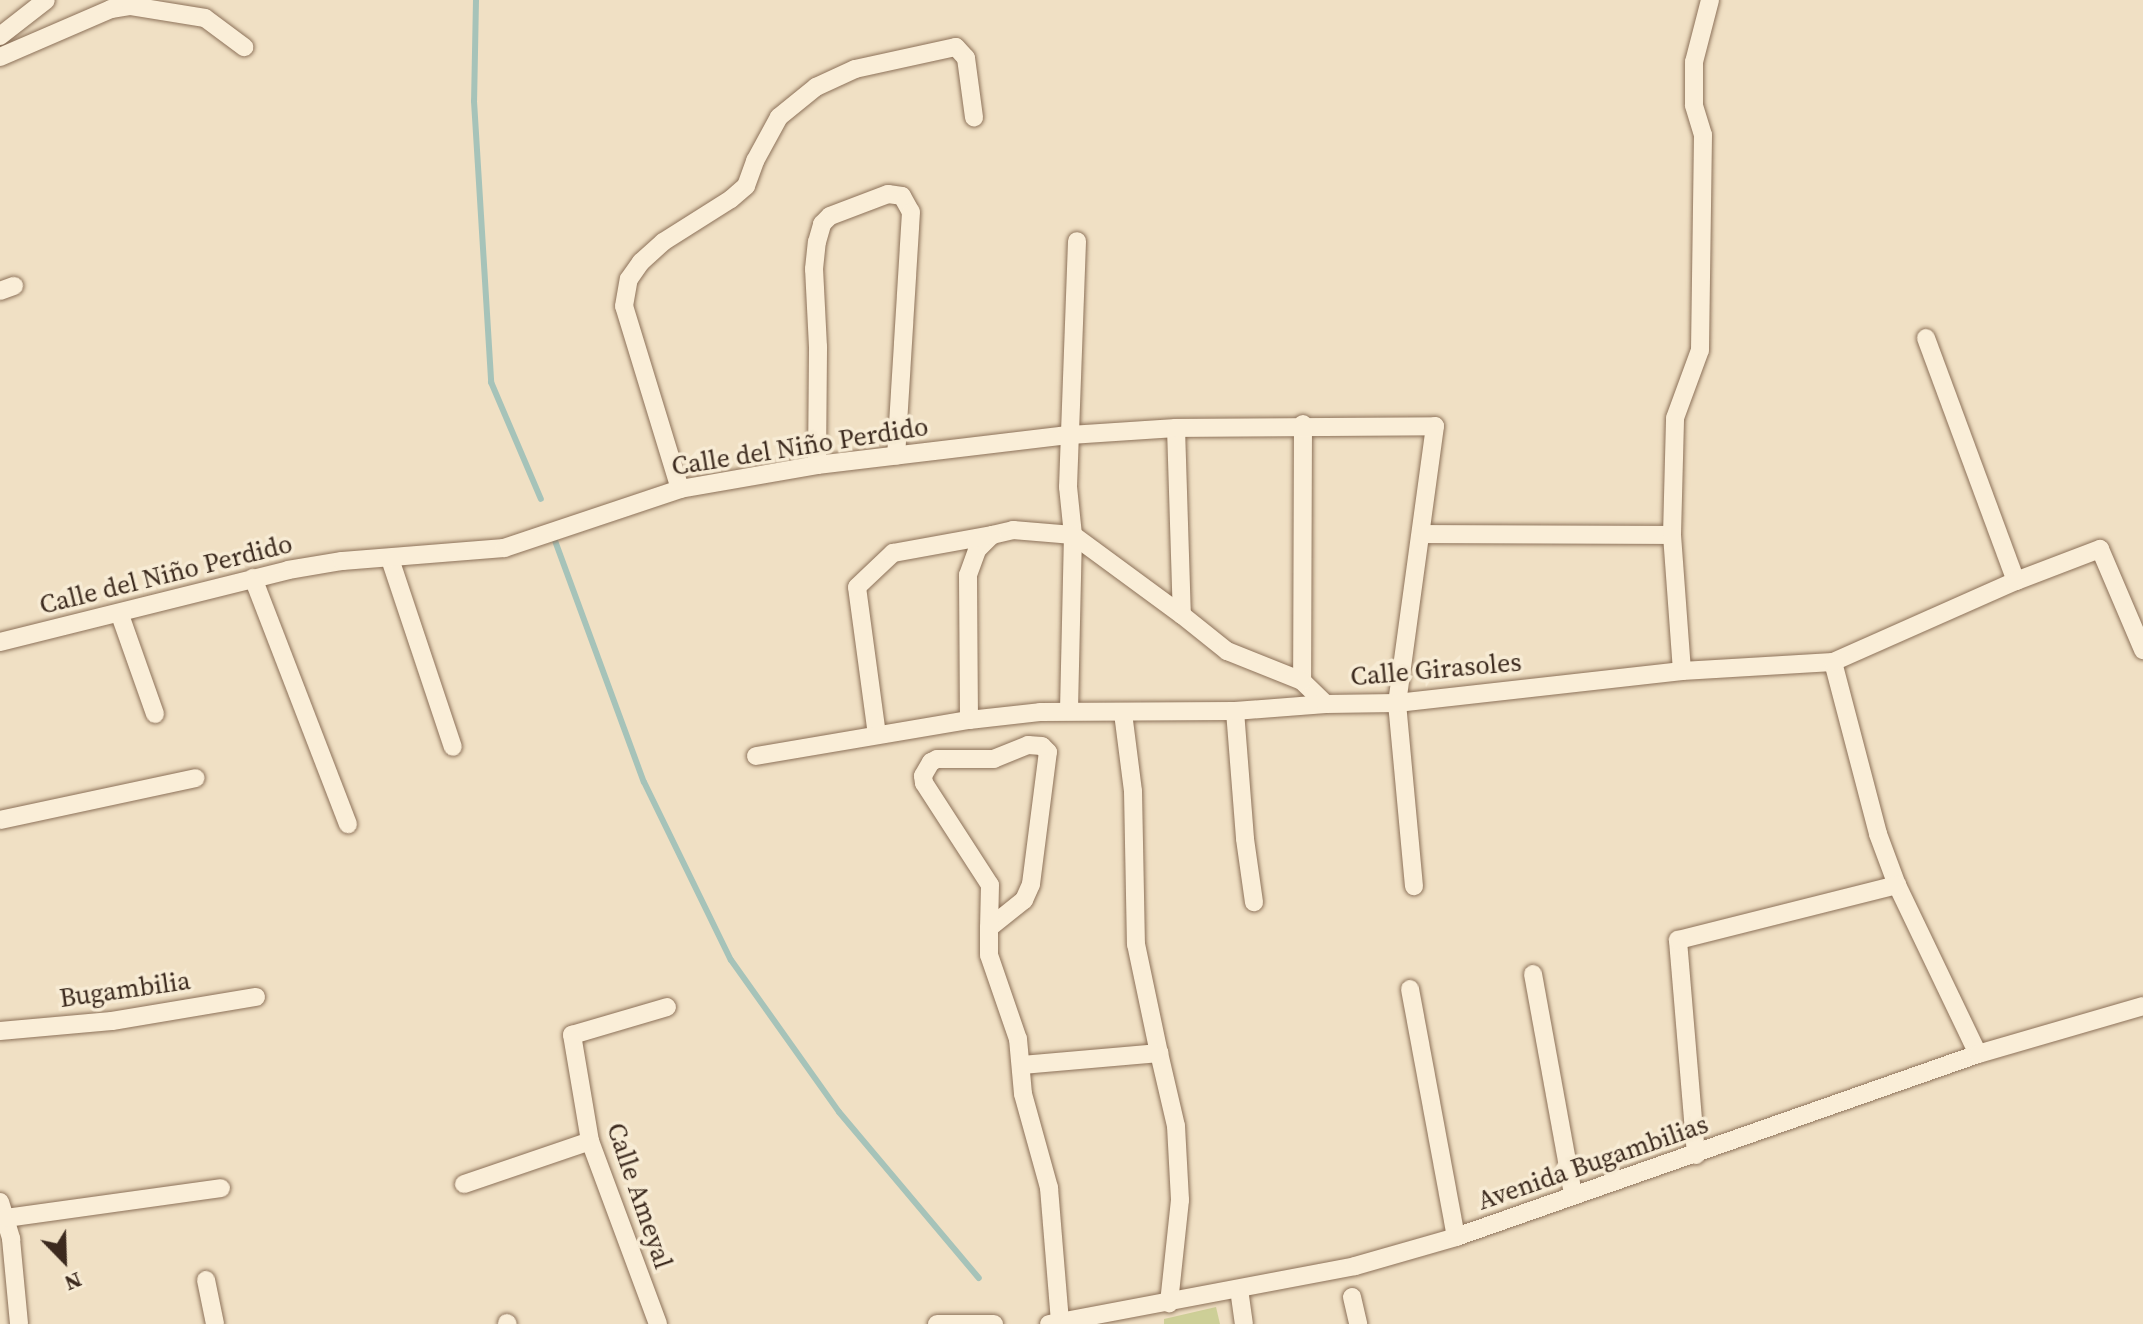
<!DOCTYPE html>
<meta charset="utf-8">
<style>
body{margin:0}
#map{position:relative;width:2143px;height:1324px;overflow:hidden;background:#f0e0c4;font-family:"Source Serif 4",serif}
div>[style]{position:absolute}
.green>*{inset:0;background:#cdcf97}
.stream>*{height:6px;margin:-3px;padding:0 3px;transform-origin:3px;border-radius:3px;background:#a6c3b9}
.roads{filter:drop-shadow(0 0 2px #8c7159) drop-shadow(0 0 2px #8c7159)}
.minor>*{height:18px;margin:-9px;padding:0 9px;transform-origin:9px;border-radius:9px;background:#faeed8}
span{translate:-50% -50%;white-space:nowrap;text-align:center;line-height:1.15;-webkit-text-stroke:7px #f7ebd4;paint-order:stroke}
.street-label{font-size:26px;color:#3c2a1e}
.north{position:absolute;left:24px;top:1220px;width:80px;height:80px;-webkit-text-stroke:6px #f7ebd4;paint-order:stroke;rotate:157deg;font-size:22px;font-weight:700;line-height:32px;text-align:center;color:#3c2a1e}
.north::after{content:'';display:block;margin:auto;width:28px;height:36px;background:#3c2a1e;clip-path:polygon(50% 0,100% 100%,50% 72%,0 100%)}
</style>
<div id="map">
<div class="green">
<div style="clip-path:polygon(1216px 1307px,1220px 1324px,1164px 1324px,1164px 1319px)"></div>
</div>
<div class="stream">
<div style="left:476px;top:0;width:101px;rotate:91.1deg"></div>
<div style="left:474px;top:101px;width:282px;rotate:86.5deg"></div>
<div style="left:491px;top:382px;width:127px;rotate:66.9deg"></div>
<div style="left:554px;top:538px;width:260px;rotate:69.8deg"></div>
<div style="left:644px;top:782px;width:198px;rotate:64deg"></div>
<div style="left:731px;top:960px;width:186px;rotate:54.6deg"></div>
<div style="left:839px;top:1112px;width:217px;rotate:49.9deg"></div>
</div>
<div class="roads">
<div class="minor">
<div style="left:0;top:36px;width:58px;rotate:-38deg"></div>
<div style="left:0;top:57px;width:121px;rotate:-23.4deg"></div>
<div style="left:111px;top:9px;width:20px;rotate:-9deg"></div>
<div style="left:131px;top:6px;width:75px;rotate:9.2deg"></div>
<div style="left:205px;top:18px;width:49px;rotate:36.6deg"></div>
<div style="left:0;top:291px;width:15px;rotate:-20deg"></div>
<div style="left:1926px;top:338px;width:259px;rotate:69.7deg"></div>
<div style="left:1303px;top:424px;width:257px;rotate:90.2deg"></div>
<div style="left:1302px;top:681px;width:33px;rotate:44deg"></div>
<div style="left:1176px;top:428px;width:187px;rotate:88.2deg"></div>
<div style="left:1182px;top:615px;width:58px;rotate:38.7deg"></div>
<div style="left:1227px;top:651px;width:81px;rotate:21.8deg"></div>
<div style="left:817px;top:465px;width:118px;rotate:-89.5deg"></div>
<div style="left:818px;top:347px;width:78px;rotate:-92.9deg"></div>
<div style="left:814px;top:269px;width:27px;rotate:-84deg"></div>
<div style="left:817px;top:242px;width:19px;rotate:-74deg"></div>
<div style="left:822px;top:224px;width:11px;rotate:-45deg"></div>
<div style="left:830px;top:216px;width:62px;rotate:-20.8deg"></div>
<div style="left:888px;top:194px;width:14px;rotate:8deg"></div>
<div style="left:902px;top:196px;width:18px;rotate:61deg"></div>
<div style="left:911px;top:212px;width:244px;rotate:93.5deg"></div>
<div style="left:680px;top:489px;width:191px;rotate:-107deg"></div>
<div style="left:624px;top:306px;width:27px;rotate:-80deg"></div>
<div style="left:629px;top:279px;width:21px;rotate:-55deg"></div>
<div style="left:641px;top:262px;width:30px;rotate:-42deg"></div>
<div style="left:663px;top:242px;width:80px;rotate:-32.3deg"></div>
<div style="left:731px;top:199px;width:20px;rotate:-41deg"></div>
<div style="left:746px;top:186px;width:27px;rotate:-70deg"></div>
<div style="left:755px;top:161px;width:50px;rotate:-61.4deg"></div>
<div style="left:779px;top:117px;width:48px;rotate:-39deg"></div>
<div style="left:816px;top:87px;width:43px;rotate:-24.8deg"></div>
<div style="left:855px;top:69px;width:103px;rotate:-12.3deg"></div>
<div style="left:956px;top:47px;width:15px;rotate:48deg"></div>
<div style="left:966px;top:58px;width:60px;rotate:82.3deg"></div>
<div style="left:1421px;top:534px;width:251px;rotate:0.2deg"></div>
<div style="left:390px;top:559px;width:198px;rotate:71.5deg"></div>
<div style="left:253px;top:578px;width:264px;rotate:68.9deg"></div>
<div style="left:120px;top:615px;width:105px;rotate:70.5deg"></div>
<div style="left:0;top:642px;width:297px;rotate:-14deg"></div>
<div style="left:288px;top:570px;width:55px;rotate:-9.5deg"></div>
<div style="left:342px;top:561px;width:163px;rotate:-4.6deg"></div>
<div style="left:504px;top:548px;width:186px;rotate:-18.5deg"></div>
<div style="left:680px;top:489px;width:139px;rotate:-9.9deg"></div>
<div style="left:817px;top:465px;width:255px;rotate:-6.8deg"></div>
<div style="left:1070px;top:435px;width:106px;rotate:-3.8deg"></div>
<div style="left:1176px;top:428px;width:259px;rotate:-0.4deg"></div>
<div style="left:1435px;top:426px;width:280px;rotate:97.8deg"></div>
<div style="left:1397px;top:703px;width:184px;rotate:84.7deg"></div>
<div style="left:1833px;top:662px;width:178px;rotate:75.3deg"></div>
<div style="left:1878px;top:834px;width:54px;rotate:69.6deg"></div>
<div style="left:1897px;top:885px;width:187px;rotate:64.4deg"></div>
<div style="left:1682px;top:671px;width:136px;rotate:-94.2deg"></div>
<div style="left:1672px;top:535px;width:117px;rotate:-88.5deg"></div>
<div style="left:1675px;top:418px;width:72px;rotate:-69.8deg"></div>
<div style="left:1700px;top:350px;width:215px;rotate:-89.2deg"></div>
<div style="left:1703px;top:135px;width:31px;rotate:-107deg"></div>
<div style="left:1694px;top:105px;width:43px;rotate:-90deg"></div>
<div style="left:1694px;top:62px;width:64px;rotate:-75.5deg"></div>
<div style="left:1069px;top:710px;width:175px;rotate:-88.7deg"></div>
<div style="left:1073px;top:535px;width:48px;rotate:-95.9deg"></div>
<div style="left:1068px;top:487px;width:246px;rotate:-87.9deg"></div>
<div style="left:1235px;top:711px;width:128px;rotate:85.5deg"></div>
<div style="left:1245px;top:839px;width:64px;rotate:81.9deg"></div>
<div style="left:1123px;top:713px;width:79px;rotate:82.7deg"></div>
<div style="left:1133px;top:791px;width:153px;rotate:88.9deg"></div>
<div style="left:1136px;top:944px;width:111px;rotate:78.1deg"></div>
<div style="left:969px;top:720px;width:145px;rotate:-90.4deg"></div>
<div style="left:968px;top:575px;width:27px;rotate:-70deg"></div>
<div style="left:977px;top:550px;width:21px;rotate:-45deg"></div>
<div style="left:992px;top:535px;width:22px;rotate:-13deg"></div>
<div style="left:1013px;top:530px;width:60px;rotate:4.8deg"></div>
<div style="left:1073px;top:535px;width:135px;rotate:36.3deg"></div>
<div style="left:877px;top:735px;width:149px;rotate:-97.7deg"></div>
<div style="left:857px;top:587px;width:50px;rotate:-43.4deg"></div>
<div style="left:893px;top:553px;width:101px;rotate:-10.3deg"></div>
<div style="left:756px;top:756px;width:216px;rotate:-9.6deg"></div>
<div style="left:969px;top:720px;width:71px;rotate:-6.4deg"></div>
<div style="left:1040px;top:712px;width:195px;rotate:-0.3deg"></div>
<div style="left:1235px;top:711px;width:91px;rotate:-4.4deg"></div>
<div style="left:1326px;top:704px;width:71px;rotate:-0.8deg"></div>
<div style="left:1397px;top:703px;width:287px;rotate:-6.4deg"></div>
<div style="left:1682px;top:671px;width:151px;rotate:-3.4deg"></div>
<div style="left:1833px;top:662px;width:200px;rotate:-23.9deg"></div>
<div style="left:2016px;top:581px;width:90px;rotate:-20.9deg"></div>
<div style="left:2100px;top:549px;width:110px;rotate:66.9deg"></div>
<div style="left:0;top:820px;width:200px;rotate:-12.1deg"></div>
<div style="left:989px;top:928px;width:45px;rotate:-38.7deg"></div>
<div style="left:1024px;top:900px;width:17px;rotate:-66deg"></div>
<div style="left:1031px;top:884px;width:133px;rotate:-82.7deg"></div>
<div style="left:1048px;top:752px;width:8px;rotate:-135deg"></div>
<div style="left:1042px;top:746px;width:14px;rotate:-176deg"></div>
<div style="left:1028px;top:745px;width:37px;rotate:158deg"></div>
<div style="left:994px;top:759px;width:57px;rotate:180deg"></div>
<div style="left:937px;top:759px;width:7px;rotate:153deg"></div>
<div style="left:931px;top:762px;width:16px;rotate:120deg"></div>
<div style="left:923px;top:776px;width:7px;rotate:82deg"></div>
<div style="left:924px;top:783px;width:121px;rotate:57.1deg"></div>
<div style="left:990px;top:885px;width:43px;rotate:91.3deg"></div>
<div style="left:989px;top:928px;width:27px;rotate:90deg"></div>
<div style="left:989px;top:955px;width:89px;rotate:71deg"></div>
<div style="left:1018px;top:1039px;width:55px;rotate:84.8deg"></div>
<div style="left:1023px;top:1094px;width:98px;rotate:74.5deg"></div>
<div style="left:1049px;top:1188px;width:135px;rotate:85.3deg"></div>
<div style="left:1533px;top:974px;width:225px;rotate:79.7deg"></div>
<div style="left:1410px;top:989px;width:252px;rotate:79.5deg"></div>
<div style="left:0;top:1031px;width:112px;rotate:-5.1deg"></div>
<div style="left:112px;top:1021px;width:146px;rotate:-9.5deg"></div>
<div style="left:1022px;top:1065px;width:138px;rotate:-5deg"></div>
<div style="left:1159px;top:1053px;width:75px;rotate:76.9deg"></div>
<div style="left:1176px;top:1126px;width:74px;rotate:86.9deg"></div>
<div style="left:1180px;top:1200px;width:104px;rotate:96.1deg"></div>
<div style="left:1696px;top:1155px;width:216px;rotate:-94.8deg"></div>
<div style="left:1678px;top:940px;width:226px;rotate:-14.1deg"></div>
<div style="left:464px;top:1184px;width:133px;rotate:-18.8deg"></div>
<div style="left:0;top:1202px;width:39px;rotate:73deg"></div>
<div style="left:11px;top:1239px;width:85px;rotate:84.6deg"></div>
<div style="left:6px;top:1218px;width:217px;rotate:-7.9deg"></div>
<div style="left:206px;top:1280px;width:45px;rotate:78.4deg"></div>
<div style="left:1239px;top:1289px;width:35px;rotate:82deg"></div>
<div style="left:1352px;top:1297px;width:28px;rotate:77deg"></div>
<div style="left:507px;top:1323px;width:1px;rotate:45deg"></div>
<div style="left:658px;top:1324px;width:195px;rotate:-110.4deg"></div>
<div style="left:590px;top:1141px;width:108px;rotate:-99.6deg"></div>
<div style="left:572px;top:1035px;width:99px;rotate:-16.4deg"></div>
<div style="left:937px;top:1324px;width:57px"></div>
<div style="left:1049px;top:1324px;width:311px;rotate:-10.7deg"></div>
<div style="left:1355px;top:1266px;width:105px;rotate:-16deg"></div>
<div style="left:1456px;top:1237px;width:553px;rotate:-19.32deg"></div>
<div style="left:1978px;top:1054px;width:172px;rotate:-16.2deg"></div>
</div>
</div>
<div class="street-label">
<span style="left:800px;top:447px;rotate:-9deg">Calle del Niño Perdido</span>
<span style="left:166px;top:575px;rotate:-14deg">Calle del Niño Perdido</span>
<span style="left:1436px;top:670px;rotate:-5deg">Calle Girasoles</span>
<span style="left:125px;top:990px;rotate:-8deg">Bugambilia</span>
<span style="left:1593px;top:1163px;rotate:-19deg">Avenida Bugambilias</span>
<span style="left:639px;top:1196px;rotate:71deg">Calle Ameyal</span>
</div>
<div class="north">N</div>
</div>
